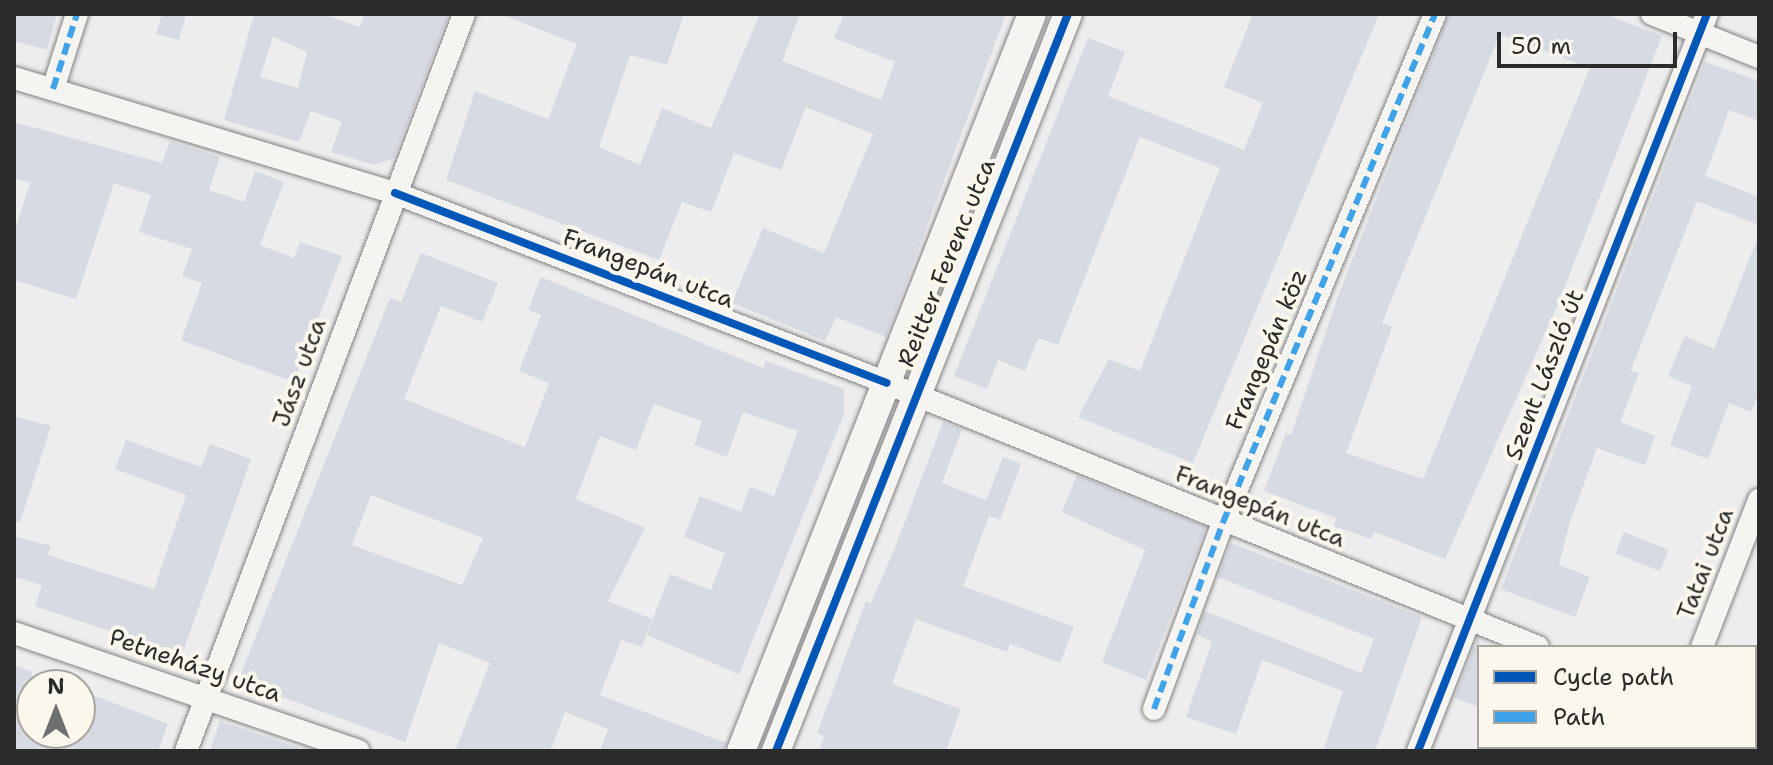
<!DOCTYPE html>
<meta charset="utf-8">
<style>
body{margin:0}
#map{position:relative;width:1773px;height:765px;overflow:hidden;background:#ededee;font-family:"Shantell Sans",sans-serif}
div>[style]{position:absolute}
.building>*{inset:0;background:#d6dae3;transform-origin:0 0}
.roads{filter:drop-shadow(0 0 2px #828283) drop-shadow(0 0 2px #828283)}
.minor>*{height:22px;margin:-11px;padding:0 11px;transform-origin:11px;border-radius:11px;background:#f5f4f1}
.tertiary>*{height:28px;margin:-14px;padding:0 14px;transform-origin:14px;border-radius:14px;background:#f5f4f1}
.quiet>*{height:6px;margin-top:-3px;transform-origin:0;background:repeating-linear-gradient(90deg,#3ea3eb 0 12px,transparent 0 18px)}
.cycleway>*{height:8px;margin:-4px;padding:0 4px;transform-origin:4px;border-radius:4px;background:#0057b8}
span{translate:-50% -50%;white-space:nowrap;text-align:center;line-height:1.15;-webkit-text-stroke:8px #fbf7ec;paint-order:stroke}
.street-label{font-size:24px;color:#2b2b2b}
.frame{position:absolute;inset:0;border:16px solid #2b2b2b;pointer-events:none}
.legend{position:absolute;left:1477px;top:645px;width:280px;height:104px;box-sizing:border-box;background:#fbf7ec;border:2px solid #a8a59f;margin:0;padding:10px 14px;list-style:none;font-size:24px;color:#2b2b2b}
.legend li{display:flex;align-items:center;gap:16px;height:40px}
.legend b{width:40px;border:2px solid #a8a59f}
.north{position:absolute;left:16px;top:669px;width:80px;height:80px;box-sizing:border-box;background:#fbf7ec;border:2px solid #a8a59f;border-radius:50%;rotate:0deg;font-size:22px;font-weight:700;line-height:32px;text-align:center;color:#2b2b2b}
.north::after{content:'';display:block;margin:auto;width:28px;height:36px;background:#6f6f6f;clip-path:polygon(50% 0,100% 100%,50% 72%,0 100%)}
.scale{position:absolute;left:1497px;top:32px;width:180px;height:36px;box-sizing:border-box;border:4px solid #2b2b2b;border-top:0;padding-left:10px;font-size:24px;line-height:28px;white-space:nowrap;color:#2b2b2b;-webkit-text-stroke:6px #fbf7ec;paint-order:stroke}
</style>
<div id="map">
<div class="building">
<div style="clip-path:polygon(14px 14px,57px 14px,47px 50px,14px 41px)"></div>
<div style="clip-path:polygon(162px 14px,186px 14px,179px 40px,156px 34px)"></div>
<div style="clip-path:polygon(evenodd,254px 14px,323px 14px,360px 27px,365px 14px,449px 14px,394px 158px,374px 165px,331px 152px,342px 122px,311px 111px,299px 142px,224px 120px,254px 14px,273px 37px,307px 52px,298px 88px,260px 77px,273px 37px)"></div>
<div style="clip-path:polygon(500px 14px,684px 14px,667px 65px,630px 55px,599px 147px,640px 165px,662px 108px,711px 128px,760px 14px,800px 14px,782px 61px,881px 100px,895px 62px,834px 38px,844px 14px,1006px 14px,886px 337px,836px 317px,825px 341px,732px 303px,763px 228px,824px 253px,873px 134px,806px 107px,781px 170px,734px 153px,711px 212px,682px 202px,659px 260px,446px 180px,475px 91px,548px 119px,577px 44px)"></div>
<div style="clip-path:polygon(1253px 14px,1379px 14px,1193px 463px,1078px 417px,1109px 359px,1140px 371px,1220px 168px,1140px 137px,1058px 345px,1038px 338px,1025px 371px,998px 360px,987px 389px,954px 376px,1088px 38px,1125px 52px,1108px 96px,1244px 150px,1263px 103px,1224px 87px)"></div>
<div style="clip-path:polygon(evenodd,1449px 14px,1605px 14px,1662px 36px,1558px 304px,1445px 559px,1374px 532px,1371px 539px,1334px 526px,1336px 518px,1264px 491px,1286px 433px,1291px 435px,1338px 296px,1449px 14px,1500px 34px,1590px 68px,1423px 479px,1346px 453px,1392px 327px,1382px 323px,1500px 34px)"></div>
<div style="clip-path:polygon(1705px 62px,1759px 81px,1759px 121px,1729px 110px,1705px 176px,1759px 197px,1759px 225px,1697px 201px,1631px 370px,1639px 373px,1620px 422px,1655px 436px,1645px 465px,1597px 448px,1569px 525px,1559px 565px,1590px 577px,1575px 617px,1501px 589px)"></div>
<div style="clip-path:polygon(14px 122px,162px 163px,170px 141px,220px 157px,209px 190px,244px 202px,255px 171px,284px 182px,260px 245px,294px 258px,300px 242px,342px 256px,294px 382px,181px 340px,202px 283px,182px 276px,192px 249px,139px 232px,151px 195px,114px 183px,76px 299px,14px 280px,14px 233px,30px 183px,14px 178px)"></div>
<div style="clip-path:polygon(1759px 234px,1759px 394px,1751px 412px,1729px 403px,1708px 459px,1670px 445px,1692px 386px,1668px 376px,1685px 336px,1714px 349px)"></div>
<div style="clip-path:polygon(evenodd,421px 253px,498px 283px,482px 322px,441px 306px,404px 399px,525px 447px,549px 383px,519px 371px,541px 315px,528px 310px,541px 277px,763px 368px,766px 361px,844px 389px,844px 414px,739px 674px,647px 635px,670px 574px,711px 590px,725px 553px,684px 537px,700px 496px,741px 512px,750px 487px,774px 496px,798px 431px,743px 412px,727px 457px,694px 445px,702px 421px,654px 404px,636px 450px,600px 436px,576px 499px,645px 528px,608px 601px,652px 619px,642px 647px,621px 640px,600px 695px,726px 743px,724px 751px,600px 751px,608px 729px,565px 712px,550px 751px,455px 751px,490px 663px,439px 643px,405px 742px,238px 681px,390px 298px,401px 302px,421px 253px,371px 495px,483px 538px,462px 585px,352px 545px,371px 495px)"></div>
<div style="clip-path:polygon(14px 416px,51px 426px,20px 522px,14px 521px)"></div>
<div style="clip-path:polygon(943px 422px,962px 429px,942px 483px,986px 500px,1003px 457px,1021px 464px,1000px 520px,989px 516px,963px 586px,1074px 627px,1060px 663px,1010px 644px,1007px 652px,916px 619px,892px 684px,961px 709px,946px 751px,819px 751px,824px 736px,817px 733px,866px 601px,871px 603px,896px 545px)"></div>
<div style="clip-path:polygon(126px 440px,201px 467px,210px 444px,251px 459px,182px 655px,35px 606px,42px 585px,14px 577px,14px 536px,51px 546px,48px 555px,154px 589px,186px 495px,115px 469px)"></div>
<div style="clip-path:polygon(1077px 475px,1206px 527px,1146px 680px,1102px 662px,1145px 550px,1062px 512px)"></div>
<div style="left:1624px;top:532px;width:48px;height:23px;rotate:22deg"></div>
<div style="clip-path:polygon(1231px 543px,1422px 617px,1375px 751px,1323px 751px,1343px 691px,1262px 660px,1236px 734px,1186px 717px,1212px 642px,1197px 634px,1205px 611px,1361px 673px,1374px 639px,1218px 577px)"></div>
<div style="clip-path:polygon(1478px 638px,1479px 638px,1479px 707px,1454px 698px)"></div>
<div style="clip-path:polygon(14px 665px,32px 672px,32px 733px,80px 733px,80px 690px,168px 724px,158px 751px,14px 751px)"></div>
<div style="clip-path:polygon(220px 721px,299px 748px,298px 751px,210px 751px)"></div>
</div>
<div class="roads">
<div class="minor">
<div style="left:1652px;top:14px;width:115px;rotate:21.9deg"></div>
<div style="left:14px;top:78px;width:398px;rotate:16.8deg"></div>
<div style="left:395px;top:193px;width:503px;rotate:21.1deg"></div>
<div style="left:864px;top:374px;width:727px;rotate:22.05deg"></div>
<div style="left:53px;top:89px;width:79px;rotate:-72.3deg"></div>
<div style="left:14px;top:633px;width:364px;rotate:18.9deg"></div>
<div style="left:1702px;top:647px;width:158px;rotate:-68.8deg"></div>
<div style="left:1154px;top:709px;width:202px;rotate:-69.7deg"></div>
<div style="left:1224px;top:520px;width:548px;rotate:-67.36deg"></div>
<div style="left:186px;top:751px;width:788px;rotate:-69.33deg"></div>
<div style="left:1418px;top:751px;width:792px;rotate:-68.59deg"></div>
<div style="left:1662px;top:751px;width:4px;rotate:-76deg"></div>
</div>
<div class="tertiary">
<div style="left:741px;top:751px;width:792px;rotate:-68.45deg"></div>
<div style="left:776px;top:751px;width:793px;rotate:-68.39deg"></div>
</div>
</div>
<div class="quiet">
<div style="left:53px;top:89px;width:79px;rotate:-72.3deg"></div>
<div style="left:1154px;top:709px;width:202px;rotate:-69.7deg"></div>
<div style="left:1224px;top:520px;width:548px;rotate:-67.36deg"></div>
</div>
<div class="cycleway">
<div style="left:395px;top:193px;width:527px;rotate:21.12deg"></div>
<div style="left:776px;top:751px;width:793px;rotate:-68.39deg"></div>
<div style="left:1418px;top:751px;width:792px;rotate:-68.59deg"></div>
</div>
<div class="street-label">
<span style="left:947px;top:263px;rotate:-68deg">Reitter Ferenc utca</span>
<span style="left:648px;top:269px;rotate:21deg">Frangepán utca</span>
<span style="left:1267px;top:350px;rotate:-67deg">Frangepán köz</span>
<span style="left:300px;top:373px;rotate:-70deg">Jász utca</span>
<span style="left:1545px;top:375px;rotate:-69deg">Szent László út</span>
<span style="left:1260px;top:507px;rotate:22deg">Frangepán utca</span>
<span style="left:1706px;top:564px;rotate:-69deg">Tatai utca</span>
<span style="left:195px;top:666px;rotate:19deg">Petneházy utca</span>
</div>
<div class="frame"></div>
<ul class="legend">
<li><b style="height:10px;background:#0057b8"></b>Cycle path</li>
<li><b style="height:10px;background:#3ea3eb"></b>Path</li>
</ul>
<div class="north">N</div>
<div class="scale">50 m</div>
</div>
